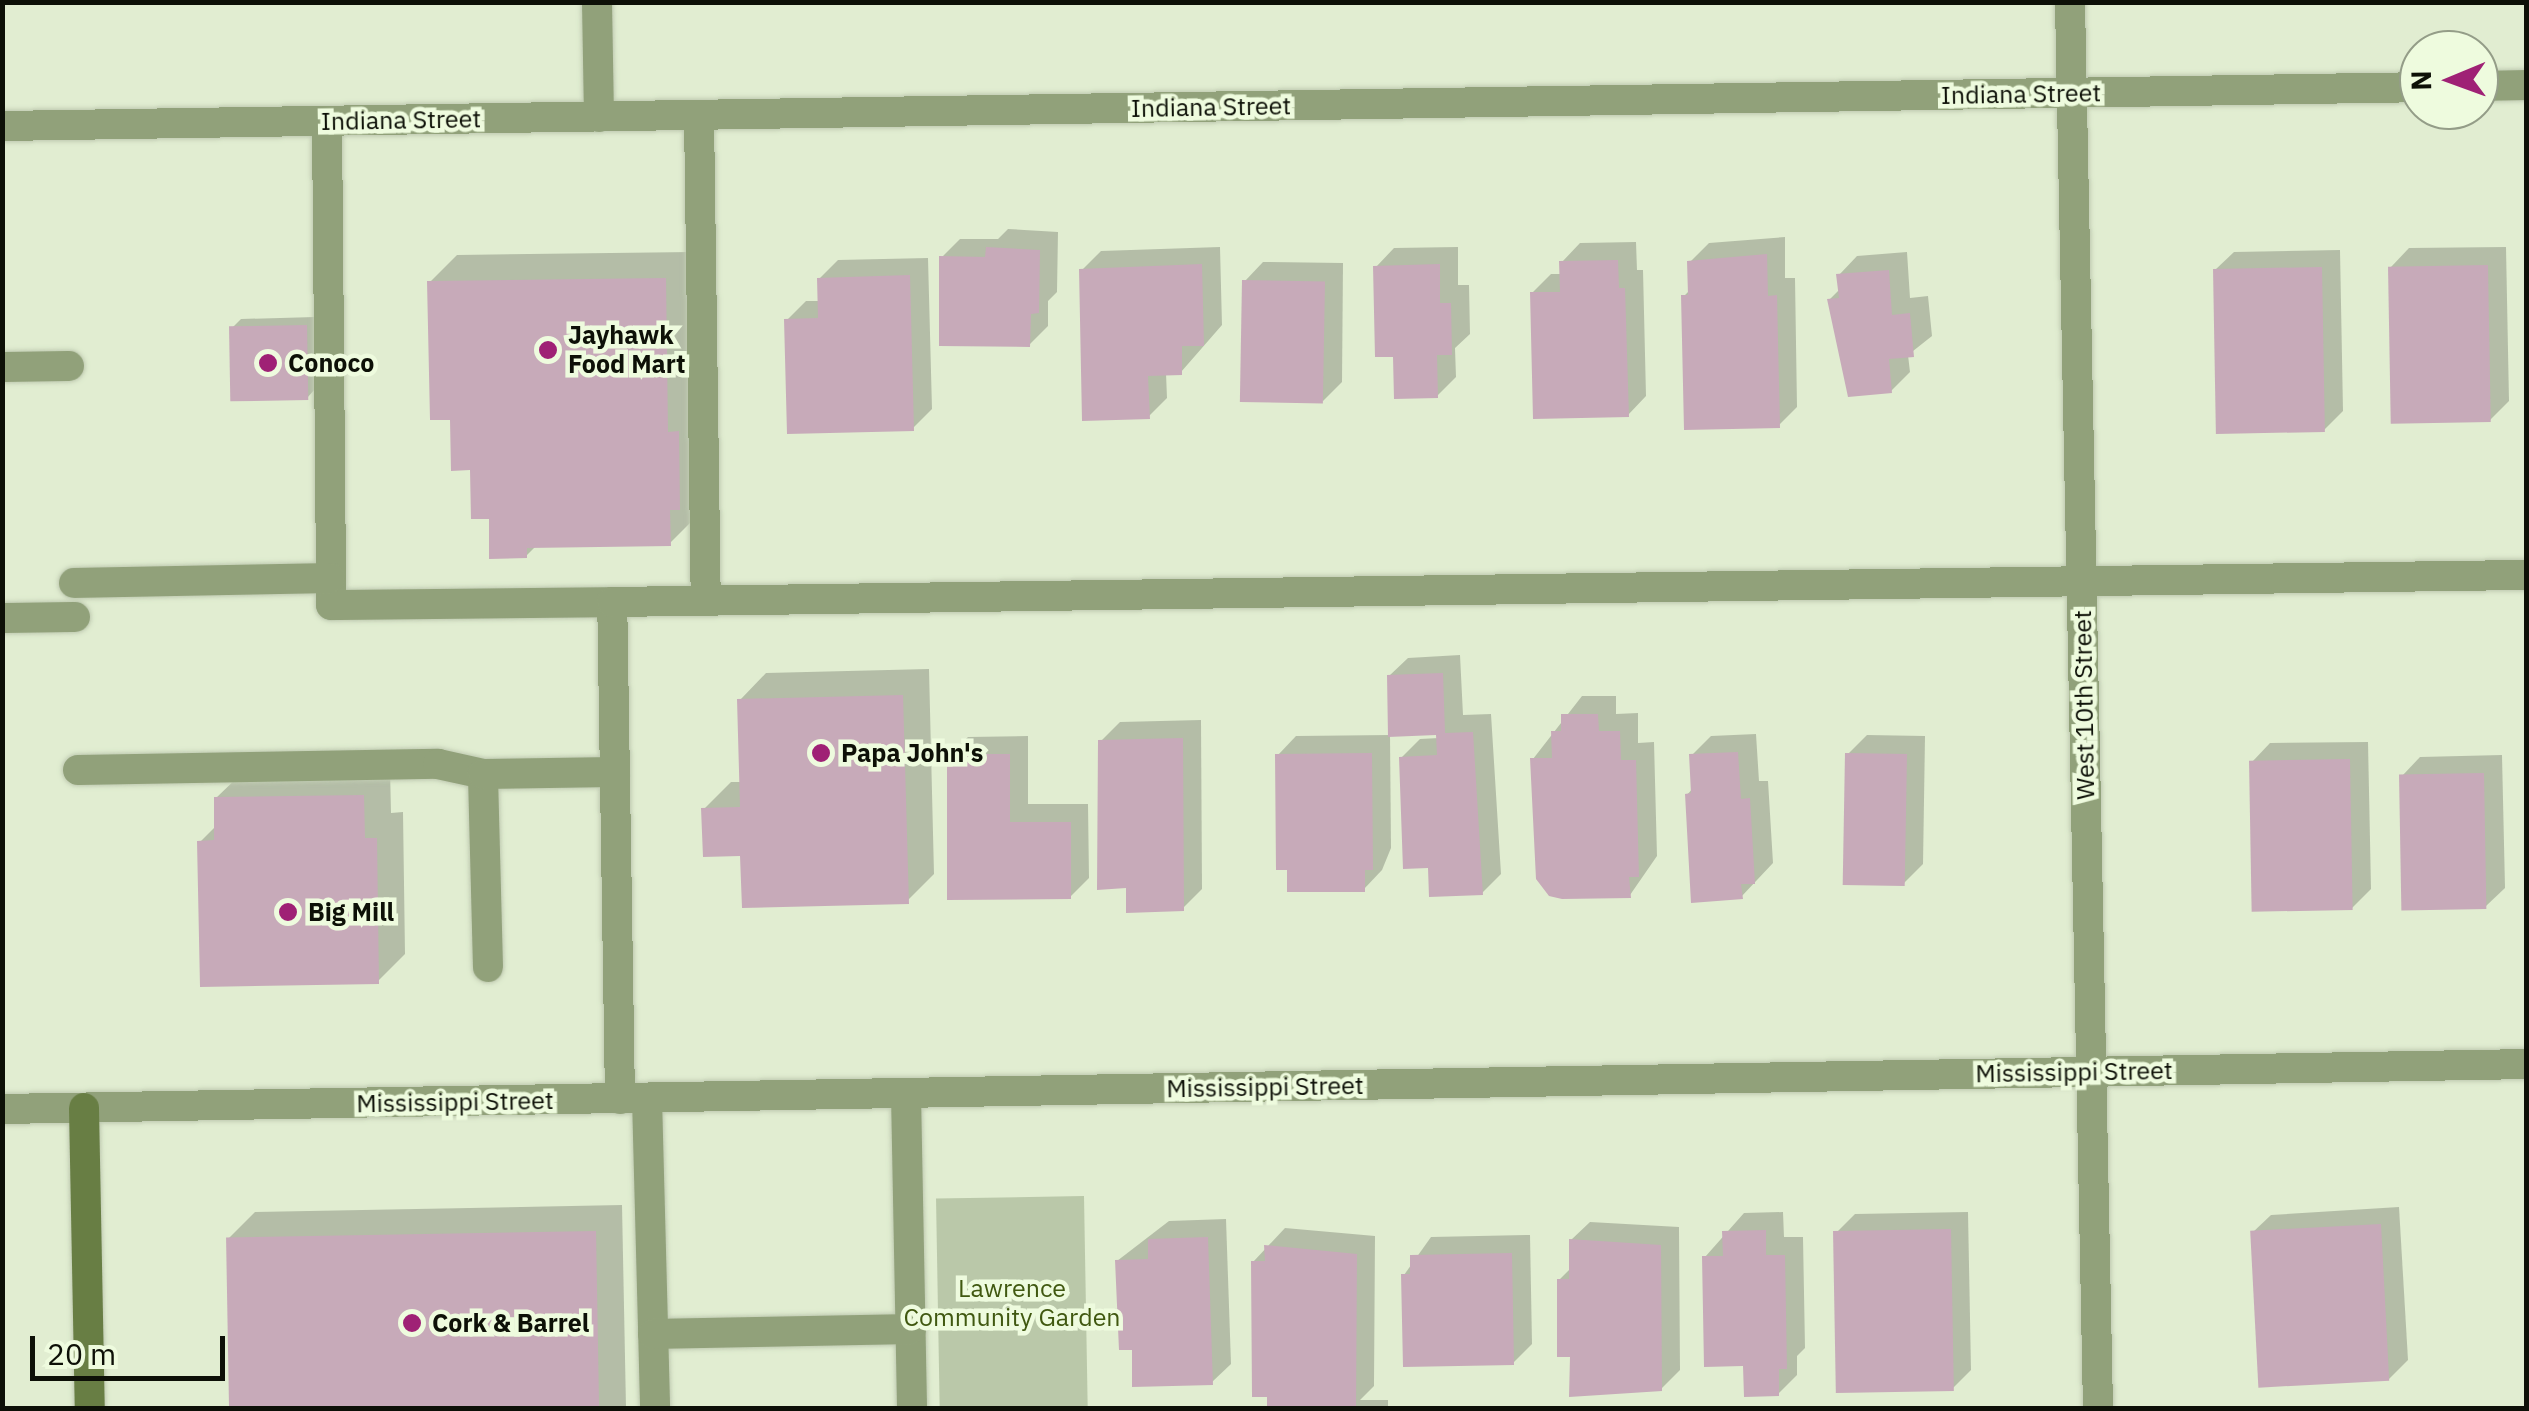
<!DOCTYPE html>
<style>
body{margin:0}
#map{position:relative;width:2529px;height:1411px;overflow:hidden;background:#e1edd1;font-family:"IBM Plex Sans",sans-serif}
div>[style]{position:absolute}
.green>*{inset:0;background:#bac8a9;transform-origin:0 0}
.shadow>*{inset:0;background:#0003}
.building>*{inset:0;background:#c7aab9;transform-origin:0 0}
.roads{filter:drop-shadow(0 0 2px #bfcab1) drop-shadow(0 0 2px #bfcab1)}
.lane>*{height:30px;margin:-15px;padding:0 15px;transform-origin:15px;border-radius:15px;background:#91a17a}
.street>*{height:30px;margin:-15px;padding:0 15px;transform-origin:15px;border-radius:15px;background:#91a17a}
.secondary>*{height:30px;margin:-15px;padding:0 15px;transform-origin:15px;border-radius:15px;background:#687e44}
.dots>*{width:28px;height:28px;translate:-50% -50%;box-sizing:border-box;border:5px solid #eefbde;border-radius:50%}
span{translate:-50% -50%;white-space:nowrap;text-align:center;line-height:1.15;-webkit-text-stroke:9px #eefbde;paint-order:stroke}
.street-label{font-size:25px;color:#0d1007}
.poi-label{font-size:25px;color:#0d1007;font-weight:700}
.left{translate:0 -50%;text-align:left}
.park-label{font-size:25px;color:#405810}
.frame{position:absolute;inset:0;border:5px solid #0d1007;pointer-events:none}
.north{position:absolute;left:2399px;top:30px;width:100px;height:100px;box-sizing:border-box;background:#eefbde;border:2px solid #949d88;border-radius:50%;rotate:269deg;font-size:28px;font-weight:700;line-height:40px;text-align:center;color:#0d1007}
.north::after{content:'';display:block;margin:auto;width:35px;height:45px;background:#9f2175;clip-path:polygon(50% 0,100% 100%,50% 72%,0 100%)}
.scale{position:absolute;left:30px;top:1336px;width:195px;height:45px;box-sizing:border-box;border:5px solid #0d1007;border-top:0;padding-left:12px;font-size:30px;line-height:35px;white-space:nowrap;color:#0d1007;-webkit-text-stroke:8px #eefbde;paint-order:stroke}
</style>
<div id="map">
<div class="green">
<div style="left:1084px;top:1196px;width:212px;height:148px;rotate:89deg"></div>
</div>
<div class="shadow">
<div style="clip-path:polygon(1008px 229px,1058px 232px,1057px 292px,1048px 301px,1048px 326px,1029px 345px,942px 257px,960px 239px,998px 239px)"></div>
<div style="clip-path:polygon(1785px 237px,1785px 278px,1795px 278px,1797px 407px,1778px 426px,1684px 296px,1690px 290px,1690px 262px,1709px 243px)"></div>
<div style="clip-path:polygon(1636px 242px,1637px 270px,1643px 270px,1646px 396px,1628px 415px,1532px 293px,1551px 274px,1562px 274px,1562px 262px,1580px 243px)"></div>
<div style="clip-path:polygon(1220px 247px,1222px 325px,1181px 372px,1166px 373px,1167px 398px,1149px 416px,1082px 270px,1101px 251px)"></div>
<div style="clip-path:polygon(1458px 247px,1458px 285px,1469px 285px,1470px 334px,1455px 348px,1456px 377px,1437px 396px,1395px 354px,1376px 267px,1394px 248px)"></div>
<div style="clip-path:polygon(2506px 247px,2509px 401px,2490px 420px,2391px 267px,2409px 248px)"></div>
<div style="clip-path:polygon(2340px 250px,2343px 411px,2324px 430px,2215px 270px,2234px 252px)"></div>
<div style="clip-path:polygon(692px 252px,697px 516px,670px 543px,536px 546px,526px 556px,491px 516px,453px 418px,430px 282px,457px 255px)"></div>
<div style="clip-path:polygon(1907px 252px,1910px 298px,1928px 296px,1932px 336px,1908px 355px,1910px 372px,1891px 391px,1829px 300px,1840px 289px,1839px 275px,1857px 256px)"></div>
<div style="clip-path:polygon(928px 258px,932px 409px,913px 428px,787px 320px,806px 301px,820px 301px,819px 279px,838px 260px)"></div>
<div style="clip-path:polygon(1263px 262px,1343px 263px,1342px 382px,1323px 401px,1245px 281px)"></div>
<div style="clip-path:polygon(315px 317px,316px 388px,307px 398px,232px 328px,241px 319px)"></div>
<div style="clip-path:polygon(1460px 655px,1463px 715px,1491px 714px,1501px 874px,1482px 893px,1430px 865px,1401px 758px,1420px 739px,1439px 738px,1389px 676px,1408px 658px)"></div>
<div style="clip-path:polygon(929px 669px,934px 874px,907px 901px,704px 809px,731px 782px,742px 782px,740px 700px,766px 673px)"></div>
<div style="clip-path:polygon(1582px 696px,1616px 696px,1616px 714px,1638px 713px,1638px 743px,1654px 742px,1657px 856px,1630px 895px,1533px 759px)"></div>
<div style="clip-path:polygon(1201px 720px,1202px 889px,1183px 908px,1128px 886px,1101px 741px,1120px 722px)"></div>
<div style="clip-path:polygon(1756px 734px,1759px 781px,1768px 781px,1773px 863px,1741px 897px,1687px 795px,1693px 788px,1692px 755px,1711px 736px)"></div>
<div style="clip-path:polygon(1390px 735px,1391px 848px,1382px 870px,1364px 889px,1278px 755px,1296px 736px)"></div>
<div style="clip-path:polygon(1867px 735px,1925px 736px,1923px 864px,1904px 883px,1848px 754px)"></div>
<div style="clip-path:polygon(1028px 736px,1028px 804px,1088px 804px,1089px 878px,1070px 897px,949px 755px,968px 737px)"></div>
<div style="clip-path:polygon(2368px 742px,2371px 889px,2352px 908px,2252px 762px,2270px 743px)"></div>
<div style="clip-path:polygon(2502px 755px,2505px 888px,2486px 906px,2402px 776px,2420px 757px)"></div>
<div style="clip-path:polygon(390px 769px,391px 813px,403px 812px,405px 954px,378px 981px,200px 842px,217px 825px,216px 798px,243px 772px)"></div>
<div style="clip-path:polygon(622px 1205px,626px 1408px,231px 1408px,228px 1239px,255px 1212px)"></div>
<div style="clip-path:polygon(2399px 1207px,2408px 1360px,2389px 1379px,2252px 1233px,2271px 1215px)"></div>
<div style="clip-path:polygon(1783px 1212px,1784px 1237px,1803px 1237px,1805px 1348px,1797px 1356px,1797px 1375px,1778px 1394px,1746px 1364px,1705px 1257px,1744px 1213px)"></div>
<div style="clip-path:polygon(1968px 1212px,1971px 1370px,1952px 1389px,1836px 1233px,1855px 1214px)"></div>
<div style="clip-path:polygon(1226px 1219px,1231px 1364px,1212px 1382px,1117px 1261px,1169px 1221px)"></div>
<div style="clip-path:polygon(1590px 1222px,1679px 1227px,1680px 1370px,1661px 1389px,1572px 1354px,1559px 1280px,1572px 1267px,1571px 1240px)"></div>
<div style="clip-path:polygon(1285px 1228px,1375px 1236px,1374px 1386px,1360px 1400px,1388px 1400px,1388px 1408px,1272px 1408px,1253px 1262px)"></div>
<div style="clip-path:polygon(1530px 1235px,1532px 1344px,1513px 1363px,1404px 1275px,1431px 1237px)"></div>
</div>
<div class="building">
<div style="clip-path:polygon(986px 247px,1040px 250px,1039px 313px,1031px 314px,1030px 347px,939px 346px,939px 256px,985px 257px)"></div>
<div style="clip-path:polygon(1767px 254px,1768px 296px,1777px 295px,1780px 428px,1684px 430px,1681px 295px,1688px 295px,1687px 261px)"></div>
<div style="clip-path:polygon(1618px 260px,1619px 288px,1625px 288px,1629px 417px,1533px 419px,1530px 292px,1560px 292px,1559px 261px)"></div>
<div style="clip-path:polygon(1202px 264px,1204px 346px,1182px 346px,1182px 375px,1148px 376px,1150px 419px,1082px 421px,1079px 269px)"></div>
<div style="clip-path:polygon(1440px 264px,1440px 303px,1451px 303px,1452px 355px,1437px 355px,1438px 398px,1394px 399px,1393px 357px,1375px 357px,1373px 266px)"></div>
<div style="left:2488px;top:265px;width:157px;height:100px;rotate:89deg"></div>
<div style="left:2322px;top:267px;width:165px;height:109px;rotate:89deg"></div>
<div style="clip-path:polygon(1889px 270px,1892px 315px,1910px 313px,1914px 357px,1889px 359px,1892px 393px,1848px 397px,1827px 299px,1839px 298px,1836px 274px)"></div>
<div style="clip-path:polygon(910px 275px,914px 431px,787px 434px,784px 319px,818px 318px,817px 278px)"></div>
<div style="clip-path:polygon(666px 278px,668px 432px,679px 431px,680px 510px,670px 510px,671px 546px,527px 548px,527px 558px,489px 559px,489px 519px,471px 519px,470px 470px,451px 471px,450px 420px,430px 420px,427px 281px)"></div>
<div style="left:1242px;top:280px;width:83px;height:122px;rotate:1deg"></div>
<div style="left:307px;top:325px;width:75px;height:78px;rotate:89deg"></div>
<div style="clip-path:polygon(1443px 673px,1445px 733px,1473px 732px,1483px 895px,1429px 897px,1428px 868px,1403px 869px,1399px 757px,1437px 755px,1436px 735px,1388px 737px,1387px 675px)"></div>
<div style="clip-path:polygon(903px 695px,909px 904px,742px 908px,740px 856px,703px 857px,701px 808px,740px 807px,737px 699px)"></div>
<div style="clip-path:polygon(1561px 714px,1598px 714px,1599px 731px,1620px 731px,1621px 760px,1636px 760px,1639px 877px,1629px 877px,1631px 898px,1562px 899px,1549px 896px,1536px 879px,1530px 758px,1552px 758px,1551px 731px,1561px 731px)"></div>
<div style="clip-path:polygon(1183px 738px,1184px 911px,1126px 913px,1126px 888px,1097px 890px,1098px 740px)"></div>
<div style="clip-path:polygon(1738px 752px,1741px 799px,1750px 798px,1755px 884px,1741px 884px,1743px 899px,1691px 903px,1685px 794px,1691px 793px,1689px 754px)"></div>
<div style="clip-path:polygon(1372px 753px,1373px 870px,1365px 870px,1365px 892px,1287px 892px,1287px 870px,1276px 870px,1275px 754px)"></div>
<div style="left:1845px;top:753px;width:62px;height:132px;rotate:1deg"></div>
<div style="clip-path:polygon(947px 754px,1010px 754px,1010px 822px,1071px 822px,1071px 899px,947px 900px)"></div>
<div style="left:2350px;top:759px;width:151px;height:101px;rotate:89deg"></div>
<div style="left:2484px;top:773px;width:136px;height:85px;rotate:89deg"></div>
<div style="clip-path:polygon(364px 795px,365px 838px,377px 838px,379px 984px,200px 987px,197px 841px,214px 840px,214px 797px)"></div>
<div style="left:2381px;top:1224px;width:157px;height:131px;rotate:87deg"></div>
<div style="left:1951px;top:1229px;width:162px;height:118px;rotate:89deg"></div>
<div style="clip-path:polygon(1766px 1230px,1766px 1255px,1785px 1255px,1787px 1369px,1779px 1369px,1779px 1396px,1744px 1397px,1743px 1366px,1704px 1367px,1702px 1256px,1723px 1256px,1722px 1231px)"></div>
<div style="left:596px;top:1231px;width:177px;height:370px;rotate:89deg"></div>
<div style="clip-path:polygon(1208px 1237px,1213px 1385px,1132px 1387px,1132px 1350px,1119px 1350px,1115px 1260px,1148px 1259px,1148px 1239px)"></div>
<div style="clip-path:polygon(1569px 1239px,1661px 1245px,1662px 1391px,1569px 1397px,1570px 1357px,1557px 1357px,1557px 1279px,1569px 1279px)"></div>
<div style="clip-path:polygon(1264px 1245px,1357px 1254px,1356px 1408px,1267px 1408px,1267px 1397px,1252px 1397px,1251px 1261px,1265px 1261px)"></div>
<div style="clip-path:polygon(1512px 1253px,1514px 1365px,1403px 1367px,1401px 1274px,1410px 1274px,1410px 1255px)"></div>
</div>
<div class="roads">
<div class="lane">
<div style="left:597px;top:2px;width:115px;rotate:89deg"></div>
<div style="left:699px;top:115px;width:486px;rotate:89.2deg"></div>
<div style="left:327px;top:121px;width:484px;rotate:89.5deg"></div>
<div style="left:331px;top:605px;width:281px;rotate:-0.6deg"></div>
<div style="left:2px;top:367px;width:67px;rotate:-0.9deg"></div>
<div style="left:74px;top:583px;width:256px;rotate:-1.1deg"></div>
<div style="left:2px;top:618px;width:73px;rotate:-0.8deg"></div>
<div style="left:78px;top:770px;width:360px;rotate:-1deg"></div>
<div style="left:438px;top:764px;width:46px;rotate:12.5deg"></div>
<div style="left:488px;top:967px;width:193px;rotate:-91.5deg"></div>
<div style="left:483px;top:774px;width:132px;rotate:-0.9deg"></div>
<div style="left:906px;top:1094px;width:314px;rotate:88.9deg"></div>
<div style="left:647px;top:1098px;width:310px;rotate:88.5deg"></div>
<div style="left:620px;top:1099px;width:497px;rotate:-90.9deg"></div>
<div style="left:612px;top:602px;width:1914px;rotate:-0.81deg"></div>
<div style="left:653px;top:1334px;width:258px;rotate:-1.1deg"></div>
</div>
<div class="street">
<div style="left:2070px;top:2px;width:1406px;rotate:88.86deg"></div>
<div style="left:2479px;top:86px;width:47px;rotate:-1.2deg"></div>
<div style="left:2px;top:126px;width:2417px;rotate:-0.92deg"></div>
<div style="left:2px;top:1109px;width:2524px;rotate:-1.02deg"></div>
</div>
<div class="secondary">
<div style="left:84px;top:1108px;width:300px;rotate:88.9deg"></div>
</div>
</div>
<div class="dots">
<div style="left:548px;top:350px;background:#9f2175"></div>
<div style="left:268px;top:363px;background:#9f2175"></div>
<div style="left:821px;top:753px;background:#9f2175"></div>
<div style="left:288px;top:912px;background:#9f2175"></div>
<div style="left:412px;top:1323px;background:#9f2175"></div>
</div>
<div class="street-label">
<span style="left:2021px;top:94px;rotate:-1deg">Indiana Street</span>
<span style="left:1211px;top:107px;rotate:-1deg">Indiana Street</span>
<span style="left:401px;top:120px;rotate:-1deg">Indiana Street</span>
<span style="left:2084px;top:705px;rotate:-91deg">West 10th Street</span>
<span style="left:2074px;top:1072px;rotate:-1deg">Mississippi Street</span>
<span style="left:1265px;top:1087px;rotate:-1deg">Mississippi Street</span>
<span style="left:455px;top:1102px;rotate:-1deg">Mississippi Street</span>
</div>
<div class="poi-label">
<span class="left" style="left:568px;top:350px">Jayhawk<br>Food Mart</span>
<span class="left" style="left:288px;top:363px">Conoco</span>
<span class="left" style="left:841px;top:753px">Papa John's</span>
<span class="left" style="left:308px;top:912px">Big Mill</span>
<span class="left" style="left:432px;top:1323px">Cork &amp; Barrel</span>
</div>
<div class="park-label">
<span style="left:1012px;top:1303px">Lawrence<br>Community Garden</span>
</div>
<div class="frame"></div>
<div class="north">N</div>
<div class="scale">20 m</div>
</div>
